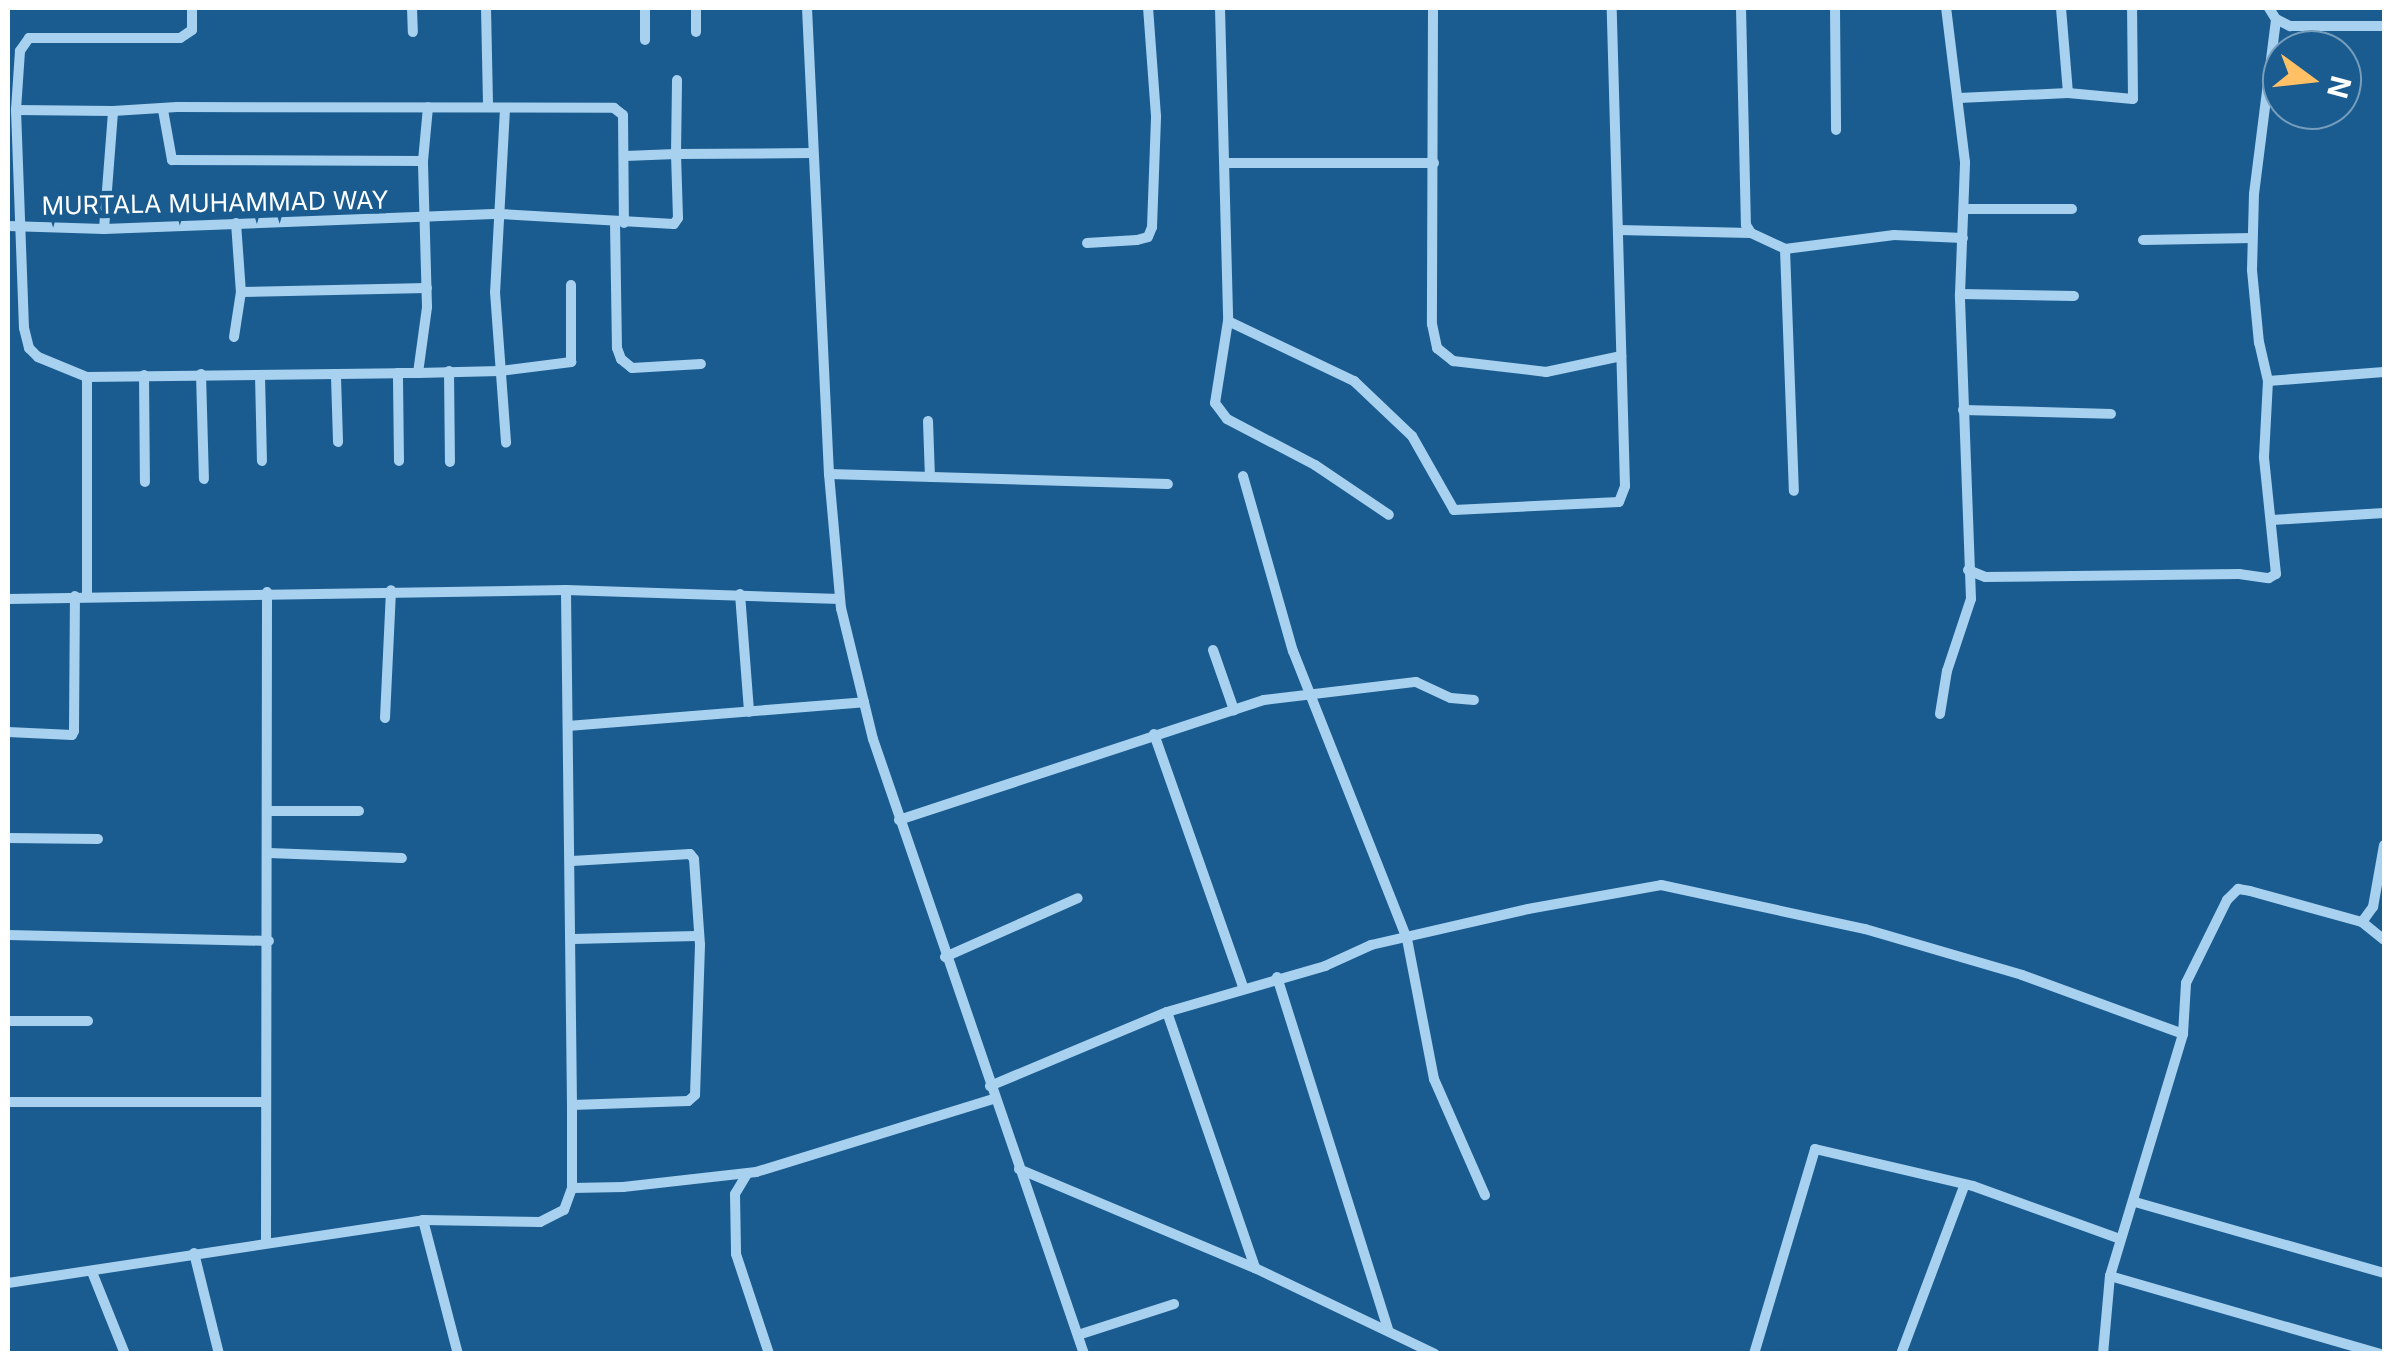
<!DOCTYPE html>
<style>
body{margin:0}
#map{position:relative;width:2392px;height:1361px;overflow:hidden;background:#1a5c90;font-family:Inter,sans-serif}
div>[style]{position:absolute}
.street>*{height:10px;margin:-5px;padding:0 5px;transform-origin:5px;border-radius:5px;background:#a8d1ef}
span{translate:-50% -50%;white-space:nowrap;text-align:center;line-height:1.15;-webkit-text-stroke:9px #1a5c90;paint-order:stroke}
.street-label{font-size:25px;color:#fff}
.frame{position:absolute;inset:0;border:10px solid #fff;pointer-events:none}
.north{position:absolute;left:2262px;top:30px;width:100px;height:100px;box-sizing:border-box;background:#1a5c90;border:2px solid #769dbc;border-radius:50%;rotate:105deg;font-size:28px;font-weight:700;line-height:40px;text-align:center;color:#fff}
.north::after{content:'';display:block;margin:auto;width:35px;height:45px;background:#ffc066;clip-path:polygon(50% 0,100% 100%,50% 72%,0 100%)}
</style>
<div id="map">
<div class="street">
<div style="left:192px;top:8px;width:22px;rotate:90deg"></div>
<div style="left:192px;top:30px;width:14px;rotate:146deg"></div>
<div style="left:180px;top:38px;width:151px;rotate:180deg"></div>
<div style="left:29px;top:38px;width:16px;rotate:125deg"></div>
<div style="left:20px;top:51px;width:59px;rotate:93.9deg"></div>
<div style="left:16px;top:110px;width:218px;rotate:87.9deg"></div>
<div style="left:24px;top:328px;width:21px;rotate:76deg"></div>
<div style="left:29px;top:348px;width:13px;rotate:45deg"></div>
<div style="left:38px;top:357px;width:53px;rotate:22.2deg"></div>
<div style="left:87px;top:377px;width:311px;rotate:-0.7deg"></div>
<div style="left:412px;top:8px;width:24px;rotate:88deg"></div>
<div style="left:486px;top:8px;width:99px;rotate:88.8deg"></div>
<div style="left:645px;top:8px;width:32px;rotate:90deg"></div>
<div style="left:696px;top:8px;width:24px;rotate:90deg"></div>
<div style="left:807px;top:8px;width:467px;rotate:87.3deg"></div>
<div style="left:829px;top:474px;width:135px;rotate:84.9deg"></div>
<div style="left:841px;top:608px;width:135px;rotate:76.3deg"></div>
<div style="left:873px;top:739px;width:650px;rotate:71.06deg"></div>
<div style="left:1220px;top:8px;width:313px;rotate:88.5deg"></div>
<div style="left:1228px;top:321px;width:83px;rotate:99deg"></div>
<div style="left:1215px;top:403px;width:20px;rotate:53deg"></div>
<div style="left:1227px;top:419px;width:99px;rotate:27.6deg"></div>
<div style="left:1315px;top:465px;width:89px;rotate:34deg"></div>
<div style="left:1433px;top:8px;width:316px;rotate:90.2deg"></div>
<div style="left:1432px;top:324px;width:25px;rotate:78deg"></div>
<div style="left:1437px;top:348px;width:21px;rotate:39deg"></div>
<div style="left:1453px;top:361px;width:94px;rotate:6.7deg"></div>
<div style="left:1546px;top:372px;width:77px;rotate:-12deg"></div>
<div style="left:1741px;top:8px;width:217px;rotate:88.7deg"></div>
<div style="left:1746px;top:225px;width:9px;rotate:58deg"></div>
<div style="left:1751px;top:233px;width:38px;rotate:25deg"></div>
<div style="left:1785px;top:249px;width:110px;rotate:-7.3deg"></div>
<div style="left:1894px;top:235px;width:69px;rotate:2.5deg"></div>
<div style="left:1835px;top:8px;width:122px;rotate:89.5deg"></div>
<div style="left:2061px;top:8px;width:85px;rotate:85.3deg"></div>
<div style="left:2269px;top:8px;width:13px;rotate:58deg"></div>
<div style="left:2276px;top:19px;width:16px;rotate:27deg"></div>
<div style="left:2290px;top:26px;width:94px"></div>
<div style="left:1959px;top:98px;width:109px;rotate:-2.6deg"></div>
<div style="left:2068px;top:93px;width:65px;rotate:5.3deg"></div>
<div style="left:2133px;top:99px;width:91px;rotate:-90.6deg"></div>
<div style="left:505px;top:109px;width:183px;rotate:93.1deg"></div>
<div style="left:495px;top:292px;width:151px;rotate:85.8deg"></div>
<div style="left:16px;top:110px;width:97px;rotate:0.6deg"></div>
<div style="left:163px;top:110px;width:51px;rotate:79.8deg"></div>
<div style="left:172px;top:160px;width:251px;rotate:0.2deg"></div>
<div style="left:625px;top:156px;width:51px;rotate:-2.2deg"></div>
<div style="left:676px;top:154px;width:74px;rotate:-89.2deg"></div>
<div style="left:1227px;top:163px;width:207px"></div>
<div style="left:1966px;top:209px;width:106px"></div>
<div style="left:615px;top:222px;width:126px;rotate:89.1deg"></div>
<div style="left:617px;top:348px;width:12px;rotate:70deg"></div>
<div style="left:621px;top:359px;width:14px;rotate:39deg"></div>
<div style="left:632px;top:368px;width:69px;rotate:-3.3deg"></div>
<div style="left:236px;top:223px;width:69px;rotate:85.9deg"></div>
<div style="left:241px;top:292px;width:186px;rotate:-1.2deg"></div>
<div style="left:8px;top:226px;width:96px;rotate:1.8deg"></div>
<div style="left:104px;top:229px;width:396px;rotate:-2.2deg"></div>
<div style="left:500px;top:214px;width:174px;rotate:3.3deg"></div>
<div style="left:674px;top:224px;width:7px;rotate:-56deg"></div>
<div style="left:678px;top:218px;width:64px;rotate:-91.8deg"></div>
<div style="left:676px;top:154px;width:136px;rotate:-0.4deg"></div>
<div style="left:104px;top:229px;width:118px;rotate:-85.6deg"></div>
<div style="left:113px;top:111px;width:64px;rotate:-3.6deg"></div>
<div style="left:177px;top:107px;width:437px;rotate:0.1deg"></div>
<div style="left:614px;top:108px;width:11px;rotate:38deg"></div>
<div style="left:623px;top:115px;width:108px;rotate:89.5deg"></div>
<div style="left:1618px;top:230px;width:133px;rotate:1.3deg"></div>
<div style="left:2143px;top:240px;width:109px;rotate:-1.1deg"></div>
<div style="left:1087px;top:243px;width:50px;rotate:-3.4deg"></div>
<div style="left:1137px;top:240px;width:11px;rotate:-15deg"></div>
<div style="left:1148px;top:237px;width:11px;rotate:-68deg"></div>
<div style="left:1152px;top:227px;width:111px;rotate:-87.9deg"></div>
<div style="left:1156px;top:116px;width:108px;rotate:-94.2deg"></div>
<div style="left:1785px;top:249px;width:242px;rotate:87.9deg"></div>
<div style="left:1960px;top:294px;width:114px;rotate:1deg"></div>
<div style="left:1228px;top:321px;width:140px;rotate:25.5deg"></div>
<div style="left:1354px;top:381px;width:80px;rotate:43.5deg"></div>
<div style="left:1412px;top:436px;width:85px;rotate:60.4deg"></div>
<div style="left:1454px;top:510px;width:165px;rotate:-2.8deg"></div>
<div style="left:1619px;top:502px;width:17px;rotate:-69deg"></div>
<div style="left:1625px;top:486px;width:478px;rotate:-91.6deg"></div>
<div style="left:234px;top:337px;width:46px;rotate:-81.2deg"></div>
<div style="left:449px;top:371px;width:91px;rotate:89.4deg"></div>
<div style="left:418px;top:373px;width:82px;rotate:-1.4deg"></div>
<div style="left:500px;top:371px;width:72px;rotate:-7.2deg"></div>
<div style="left:571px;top:362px;width:77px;rotate:-90deg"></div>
<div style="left:201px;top:374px;width:105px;rotate:88.4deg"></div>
<div style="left:144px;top:375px;width:107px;rotate:89.5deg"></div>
<div style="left:260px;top:375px;width:86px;rotate:88.7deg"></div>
<div style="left:336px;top:377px;width:65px;rotate:88.2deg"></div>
<div style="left:2268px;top:381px;width:116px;rotate:-4.4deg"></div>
<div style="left:1963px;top:410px;width:148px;rotate:1.5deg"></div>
<div style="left:928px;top:421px;width:56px;rotate:88deg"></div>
<div style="left:399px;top:461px;width:88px;rotate:-90.7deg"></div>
<div style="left:398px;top:373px;width:20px"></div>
<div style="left:418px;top:373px;width:67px;rotate:-82.2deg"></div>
<div style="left:427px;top:307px;width:146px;rotate:-91.6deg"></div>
<div style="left:423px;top:161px;width:54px;rotate:-84.7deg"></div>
<div style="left:829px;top:474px;width:339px;rotate:1.7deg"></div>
<div style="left:1243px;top:476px;width:182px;rotate:74.1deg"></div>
<div style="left:1293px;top:651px;width:310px;rotate:68.4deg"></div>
<div style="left:1407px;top:939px;width:143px;rotate:79.1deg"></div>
<div style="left:1434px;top:1079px;width:127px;rotate:66.3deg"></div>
<div style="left:2272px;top:520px;width:112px;rotate:-3.6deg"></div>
<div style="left:1968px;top:570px;width:18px;rotate:22deg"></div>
<div style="left:1985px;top:577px;width:254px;rotate:-0.7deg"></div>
<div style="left:2239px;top:574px;width:30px;rotate:8deg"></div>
<div style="left:2269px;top:578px;width:8px;rotate:-30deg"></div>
<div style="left:2276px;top:574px;width:118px;rotate:-95.9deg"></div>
<div style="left:2264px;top:457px;width:76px;rotate:-87deg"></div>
<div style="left:2268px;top:381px;width:39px;rotate:-103deg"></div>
<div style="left:2259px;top:343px;width:73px;rotate:-95.5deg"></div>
<div style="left:2252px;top:270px;width:76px;rotate:-88.5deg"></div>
<div style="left:2254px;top:194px;width:176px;rotate:-82.8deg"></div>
<div style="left:740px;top:594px;width:118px;rotate:85.6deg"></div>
<div style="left:87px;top:596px;width:219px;rotate:-90deg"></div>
<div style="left:8px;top:599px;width:558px;rotate:-0.92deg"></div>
<div style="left:566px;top:590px;width:274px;rotate:1.9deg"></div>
<div style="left:1213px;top:650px;width:64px;rotate:70.7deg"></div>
<div style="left:1940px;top:714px;width:44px;rotate:-80.8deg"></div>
<div style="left:1947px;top:671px;width:76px;rotate:-71.6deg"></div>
<div style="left:1971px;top:599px;width:305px;rotate:-92.1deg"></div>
<div style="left:1960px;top:294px;width:132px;rotate:-87.8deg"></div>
<div style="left:1965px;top:162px;width:155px;rotate:-97deg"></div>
<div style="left:385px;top:718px;width:128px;rotate:-87.3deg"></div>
<div style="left:568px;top:726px;width:297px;rotate:-4.6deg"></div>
<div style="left:8px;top:732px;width:64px;rotate:2.7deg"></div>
<div style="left:72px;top:735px;width:4px;rotate:-63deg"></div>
<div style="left:74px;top:731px;width:135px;rotate:-89.6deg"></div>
<div style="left:1154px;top:734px;width:270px;rotate:70.6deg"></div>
<div style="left:270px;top:811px;width:89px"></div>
<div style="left:899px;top:820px;width:384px;rotate:-18.2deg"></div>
<div style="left:1264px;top:700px;width:153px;rotate:-6.8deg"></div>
<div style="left:1416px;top:682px;width:38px;rotate:25deg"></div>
<div style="left:1451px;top:698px;width:23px;rotate:5deg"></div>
<div style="left:8px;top:838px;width:90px;rotate:0.6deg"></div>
<div style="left:269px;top:853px;width:133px;rotate:2.2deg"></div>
<div style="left:572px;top:861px;width:118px;rotate:-3.4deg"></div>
<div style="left:690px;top:854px;width:6px;rotate:51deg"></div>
<div style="left:694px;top:859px;width:86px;rotate:86deg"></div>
<div style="left:700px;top:945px;width:150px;rotate:91.9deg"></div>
<div style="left:695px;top:1095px;width:9px;rotate:139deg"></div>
<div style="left:688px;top:1101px;width:116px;rotate:178deg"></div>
<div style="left:2362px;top:922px;width:28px;rotate:39deg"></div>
<div style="left:8px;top:935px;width:261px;rotate:1.3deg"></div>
<div style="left:573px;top:939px;width:123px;rotate:-1.4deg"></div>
<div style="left:945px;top:957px;width:145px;rotate:-23.9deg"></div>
<div style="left:1277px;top:977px;width:369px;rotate:72.5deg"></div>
<div style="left:1167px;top:1012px;width:271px;rotate:71deg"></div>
<div style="left:8px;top:1021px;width:80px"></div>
<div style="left:990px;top:1086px;width:192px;rotate:-22.7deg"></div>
<div style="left:1167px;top:1012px;width:165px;rotate:-16.2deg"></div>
<div style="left:1325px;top:966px;width:51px;rotate:-24.5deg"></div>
<div style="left:1371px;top:945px;width:161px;rotate:-12.9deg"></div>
<div style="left:1528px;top:909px;width:135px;rotate:-10.2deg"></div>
<div style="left:1661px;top:885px;width:209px;rotate:12.2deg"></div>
<div style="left:1865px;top:929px;width:164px;rotate:16.3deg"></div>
<div style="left:2022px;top:975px;width:171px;rotate:20.1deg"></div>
<div style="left:8px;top:1102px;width:258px"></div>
<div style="left:1019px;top:1169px;width:256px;rotate:22.8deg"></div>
<div style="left:1255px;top:1268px;width:199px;rotate:25.5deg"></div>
<div style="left:747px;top:1174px;width:23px;rotate:121deg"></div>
<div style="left:735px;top:1194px;width:60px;rotate:89deg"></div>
<div style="left:736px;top:1254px;width:105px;rotate:71.7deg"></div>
<div style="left:572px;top:1188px;width:51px;rotate:-1.1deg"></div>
<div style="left:623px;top:1187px;width:134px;rotate:-6.4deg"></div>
<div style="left:756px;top:1172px;width:249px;rotate:-17.1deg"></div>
<div style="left:2135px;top:1202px;width:259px;rotate:15.9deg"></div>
<div style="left:423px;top:1220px;width:138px;rotate:75.4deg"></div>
<div style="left:266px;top:1243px;width:651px;rotate:-89.91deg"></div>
<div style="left:194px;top:1253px;width:104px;rotate:76.1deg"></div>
<div style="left:92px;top:1272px;width:88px;rotate:68.1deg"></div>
<div style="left:2110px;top:1276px;width:281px;rotate:16.1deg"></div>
<div style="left:8px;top:1283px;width:420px;rotate:-8.6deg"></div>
<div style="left:423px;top:1220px;width:117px;rotate:1deg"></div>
<div style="left:540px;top:1222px;width:27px;rotate:-27deg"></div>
<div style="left:564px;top:1210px;width:23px;rotate:-70deg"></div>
<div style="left:572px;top:1188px;width:83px;rotate:-90deg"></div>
<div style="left:572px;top:1105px;width:515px;rotate:-90.67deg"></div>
<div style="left:1078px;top:1335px;width:101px;rotate:-17.9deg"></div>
<div style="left:1754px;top:1354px;width:214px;rotate:-73.4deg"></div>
<div style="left:1815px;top:1149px;width:162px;rotate:13.2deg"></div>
<div style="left:1973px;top:1186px;width:156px;rotate:19.8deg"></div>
<div style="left:1901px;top:1354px;width:179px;rotate:-69.4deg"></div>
<div style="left:2103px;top:1354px;width:78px;rotate:-84.9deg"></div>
<div style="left:2110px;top:1276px;width:253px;rotate:-73.2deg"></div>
<div style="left:2183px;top:1034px;width:51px;rotate:-86.6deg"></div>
<div style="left:2186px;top:983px;width:93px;rotate:-63.7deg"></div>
<div style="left:2227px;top:900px;width:16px;rotate:-45deg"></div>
<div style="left:2238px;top:889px;width:12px;rotate:9deg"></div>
<div style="left:2250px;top:891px;width:116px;rotate:15.5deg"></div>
<div style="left:2362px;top:922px;width:19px;rotate:-54deg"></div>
<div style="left:2373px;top:907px;width:63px;rotate:-79.9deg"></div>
</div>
<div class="street-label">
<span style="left:215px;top:203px;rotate:-1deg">MURTALA MUHAMMAD WAY</span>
</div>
<div class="frame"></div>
<div class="north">N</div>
</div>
